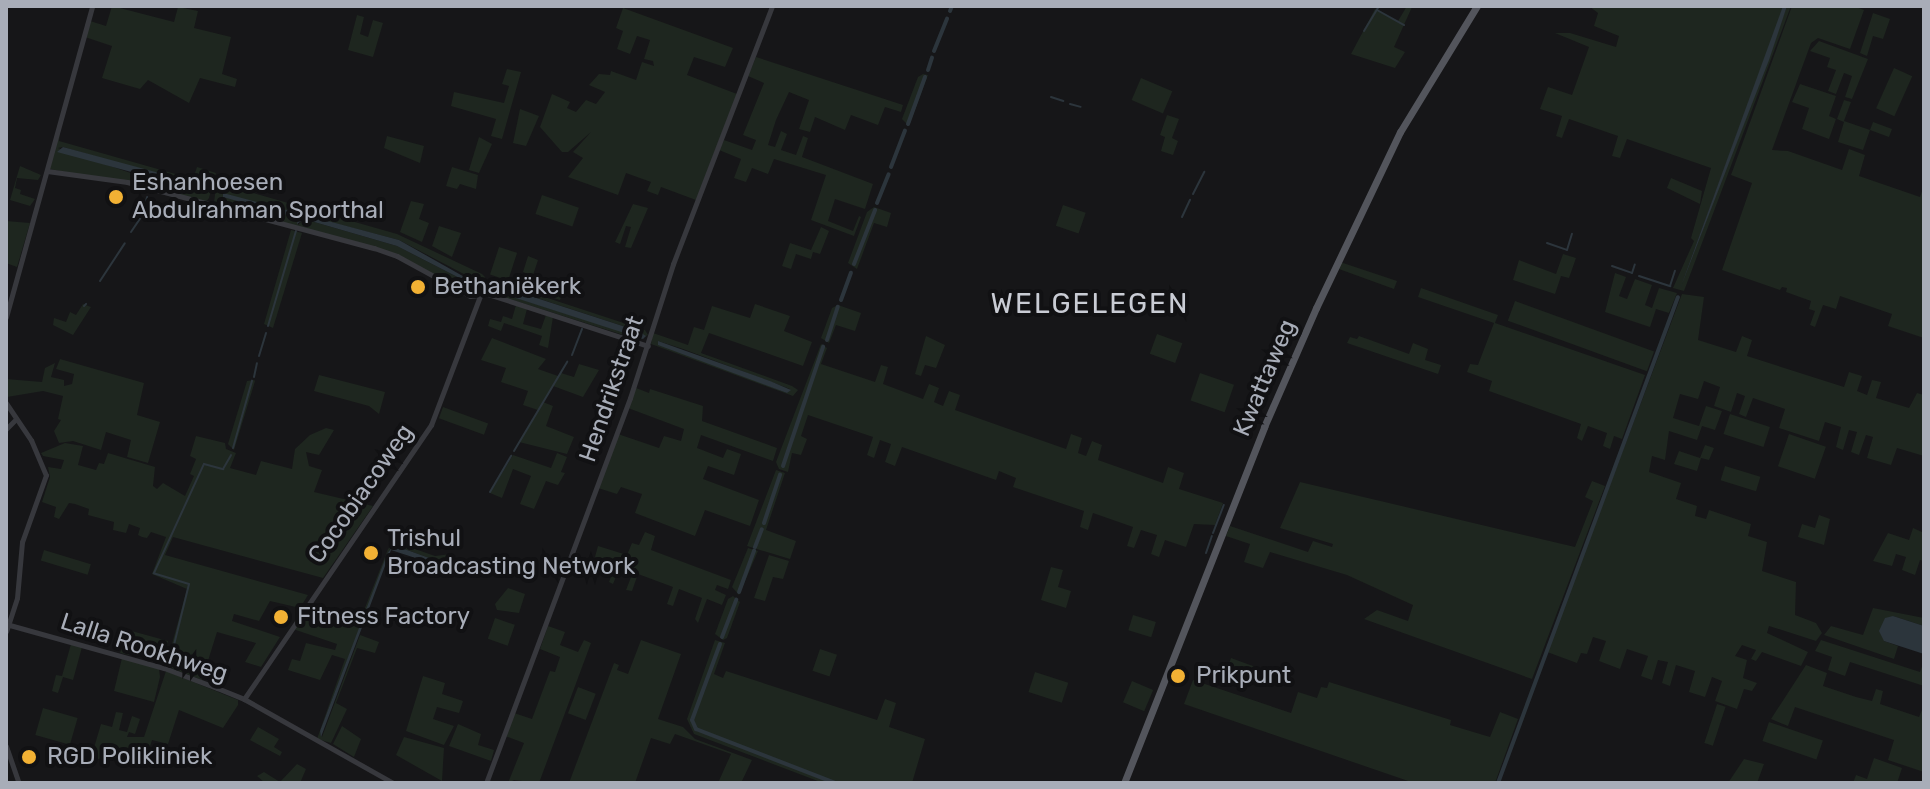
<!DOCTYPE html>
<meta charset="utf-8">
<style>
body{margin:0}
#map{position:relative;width:1930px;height:789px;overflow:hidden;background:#161618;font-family:Rubik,sans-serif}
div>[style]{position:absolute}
.green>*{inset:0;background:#1e261f;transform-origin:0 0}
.water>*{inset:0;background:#2c353c}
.stream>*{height:2px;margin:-1px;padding:0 1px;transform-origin:1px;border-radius:1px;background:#2c353c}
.canal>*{height:4px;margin:-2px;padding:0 2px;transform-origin:2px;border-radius:2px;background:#2c353c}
.tertiary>*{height:5px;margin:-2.5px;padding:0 2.5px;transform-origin:2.5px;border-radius:2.5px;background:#37383d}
.primary>*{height:7px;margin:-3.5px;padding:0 3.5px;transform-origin:3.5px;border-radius:3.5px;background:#53555c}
.dots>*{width:22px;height:22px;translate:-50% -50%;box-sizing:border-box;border:4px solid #111113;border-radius:50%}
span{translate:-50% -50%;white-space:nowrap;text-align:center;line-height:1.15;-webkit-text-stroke:8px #111113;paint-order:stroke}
.poi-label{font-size:24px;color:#a8adb8}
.left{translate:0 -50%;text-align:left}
.street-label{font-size:24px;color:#a8adb8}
.quarter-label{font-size:28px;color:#c9ccd4;letter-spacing:2px}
.frame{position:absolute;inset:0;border:8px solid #a8adb8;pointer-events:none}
</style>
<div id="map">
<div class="green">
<div style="clip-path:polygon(112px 6px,174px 22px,178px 7px,198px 11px,194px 28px,231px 37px,222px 74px,237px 79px,235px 87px,200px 78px,189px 103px,148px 80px,140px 89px,102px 78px,112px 46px,85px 37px,90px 21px,106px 26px)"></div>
<div style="clip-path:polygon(1407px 6px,1412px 7px,1394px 47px,1405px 52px,1395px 68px,1351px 54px,1375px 9px,1398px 21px)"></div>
<div style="clip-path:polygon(1589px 6px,1784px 6px,1680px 289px,1787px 6px,1791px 6px,1684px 291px,1673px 288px,1694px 241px,1691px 238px,1711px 168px,1627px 139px,1620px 158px,1612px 156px,1618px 136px,1569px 119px,1562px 138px,1556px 136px,1562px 116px,1540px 109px,1548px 87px,1572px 95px,1589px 47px,1555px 33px,1570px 33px,1616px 47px,1619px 36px,1594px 26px,1598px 13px)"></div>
<div style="clip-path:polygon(1792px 6px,1853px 6px,1864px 10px,1850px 49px,1818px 38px,1811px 43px,1772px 150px,1788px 151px,1842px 170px,1849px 149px,1865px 155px,1859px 176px,1920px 197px,1924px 185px,1924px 338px,1888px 326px,1892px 314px,1840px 296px,1836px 309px,1823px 305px,1815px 327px,1810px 325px,1815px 311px,1809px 309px,1811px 301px,1786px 292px,1787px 288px,1782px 287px,1780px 290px,1722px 270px,1752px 183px,1731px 175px)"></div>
<div style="clip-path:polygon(623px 8px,733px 48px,725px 67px,694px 57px,687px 75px,737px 94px,696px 200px,661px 187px,658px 195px,647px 191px,651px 182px,626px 173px,618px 195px,568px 177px,583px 158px,573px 152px,591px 132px,568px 152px,562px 152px,540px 127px,552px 94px,570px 102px,567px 108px,576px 112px,586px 100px,596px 104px,605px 92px,589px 85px,599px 74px,610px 75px,611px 71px,636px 80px,642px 62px,654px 66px,653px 61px,644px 59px,650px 40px,637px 36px,630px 54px,617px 49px,623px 31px,616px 28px)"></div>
<div style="clip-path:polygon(1873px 13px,1890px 19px,1883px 39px,1873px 36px,1867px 56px,1860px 53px)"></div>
<div style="clip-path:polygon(357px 15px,364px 17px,360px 34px,368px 37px,373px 20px,383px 23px,373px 57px,348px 50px)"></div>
<div style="clip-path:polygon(1819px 41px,1868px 59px,1852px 99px,1845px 97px,1852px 76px,1844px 73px,1836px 94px,1828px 91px,1836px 70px,1827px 67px,1830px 58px,1810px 51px)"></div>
<div style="clip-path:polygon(756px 57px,903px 105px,901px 112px,885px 107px,878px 125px,851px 115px,845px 130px,815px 117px,810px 132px,799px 129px,809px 100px,789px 92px,776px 120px,768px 145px,775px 147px,781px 131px,787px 134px,781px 150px,796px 155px,803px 136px,808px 138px,802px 157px,873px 184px,865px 209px,835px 199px,828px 221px,853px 231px,859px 216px,861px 217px,854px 236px,811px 220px,826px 175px,774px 159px,768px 174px,752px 168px,746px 182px,734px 178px,741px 159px,719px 150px,724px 140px,752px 150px,756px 140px,743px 135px,764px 83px,748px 76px)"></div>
<div style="left:1894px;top:68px;width:20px;height:44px;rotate:24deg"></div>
<div style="clip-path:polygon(507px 69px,521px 72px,502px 139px,491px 136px,496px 119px,451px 106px,454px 92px,504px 103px,509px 86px,502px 84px)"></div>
<div style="clip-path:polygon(923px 74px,928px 75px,909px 126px,902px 119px,918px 77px)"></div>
<div style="left:1141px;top:78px;width:34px;height:24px;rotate:23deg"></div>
<div style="clip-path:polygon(1800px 84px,1836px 96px,1829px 116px,1836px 119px,1829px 139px,1802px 129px,1809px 108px,1792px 102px)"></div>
<div style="clip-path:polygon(1844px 100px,1851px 102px,1844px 121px,1870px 130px,1873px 122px,1892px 129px,1889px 137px,1870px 130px,1863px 150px,1838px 142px,1844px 122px,1837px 119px)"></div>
<div style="clip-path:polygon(520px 109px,539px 116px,526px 146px,513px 143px)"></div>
<div style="clip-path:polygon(1167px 115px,1179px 119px,1172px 138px,1178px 141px,1173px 155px,1161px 151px,1165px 137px,1160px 135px)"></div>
<div style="clip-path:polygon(evenodd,61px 125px,59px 141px,193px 179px,197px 167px,216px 173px,209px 198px,206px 202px,156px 188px,49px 169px,61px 125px,63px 147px,188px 183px,200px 184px,193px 188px,151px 180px,58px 148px,63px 147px)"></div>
<div style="clip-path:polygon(387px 136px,424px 146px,420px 163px,384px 148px)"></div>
<div style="clip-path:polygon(479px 137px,492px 144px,479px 173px,469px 170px)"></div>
<div style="clip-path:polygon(20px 166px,41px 175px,38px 180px,17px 178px,15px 188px,21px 190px,20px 194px,35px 199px,30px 206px,10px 200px)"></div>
<div style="clip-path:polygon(452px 167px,478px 175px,476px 189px,460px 184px,457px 189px,446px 186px)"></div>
<div style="clip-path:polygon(1671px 178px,1702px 191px,1700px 204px,1667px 188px)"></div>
<div style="clip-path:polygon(evenodd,222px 184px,397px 234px,482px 274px,485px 277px,479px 293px,469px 294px,472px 288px,458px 280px,455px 286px,398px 255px,214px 203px,216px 186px,222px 184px,222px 194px,399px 240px,477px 281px,475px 286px,397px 246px,304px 219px,298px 225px,298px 218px,222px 194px)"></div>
<div style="left:542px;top:195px;width:39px;height:20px;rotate:19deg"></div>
<div style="clip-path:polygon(411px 201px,424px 204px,419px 219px,429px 223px,422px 242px,400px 232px)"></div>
<div style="clip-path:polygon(633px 204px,648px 208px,631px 248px,625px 247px,631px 227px,626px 226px,620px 244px,615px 242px)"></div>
<div style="left:1063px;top:205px;width:24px;height:22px;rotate:19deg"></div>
<div style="clip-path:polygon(874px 207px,891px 213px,887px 227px,874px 223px,857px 269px,848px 263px,867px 212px)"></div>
<div style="clip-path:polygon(6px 221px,30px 223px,17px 267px,6px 263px)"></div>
<div style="clip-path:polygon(439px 226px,461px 233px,452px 257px,432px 246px)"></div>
<div style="clip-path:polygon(821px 227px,829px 231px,820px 254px,813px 252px,811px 259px,796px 254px,791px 269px,782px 266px,790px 243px,811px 250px)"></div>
<div style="clip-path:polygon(291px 230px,302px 233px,273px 328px,264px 324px)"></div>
<div style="left:499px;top:247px;width:19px;height:29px;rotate:18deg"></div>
<div style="clip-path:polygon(1563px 254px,1576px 258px,1569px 278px,1561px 276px,1555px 294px,1513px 280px,1519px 260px,1556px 274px)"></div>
<div style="clip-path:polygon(528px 256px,538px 260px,533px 275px,565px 285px,560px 300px,528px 290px,533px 276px,523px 272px)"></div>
<div style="clip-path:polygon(1340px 262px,1397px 281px,1394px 289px,1339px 269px)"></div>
<div style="clip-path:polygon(1615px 273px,1626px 277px,1619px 296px,1627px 299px,1635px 279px,1652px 285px,1645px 305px,1652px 308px,1659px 288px,1677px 293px,1669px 313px,1656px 309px,1650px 327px,1605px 312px)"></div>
<div style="clip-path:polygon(evenodd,490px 279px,645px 330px,648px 335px,639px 340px,491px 293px,486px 288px,490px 279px,494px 284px,638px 331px,586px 320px,491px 290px,494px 284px)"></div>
<div style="clip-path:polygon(1421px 288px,1498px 315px,1495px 323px,1645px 375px,1622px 439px,1614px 436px,1610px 449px,1603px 446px,1607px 433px,1588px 426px,1582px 441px,1577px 438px,1581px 424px,1489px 391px,1492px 381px,1467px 372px,1470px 364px,1478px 365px,1494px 323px,1418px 297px)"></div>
<div style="clip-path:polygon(1682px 294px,1704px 297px,1698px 340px,1736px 352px,1742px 336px,1752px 340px,1747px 356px,1844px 387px,1849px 372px,1862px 376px,1857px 391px,1867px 395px,1872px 380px,1881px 382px,1876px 398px,1909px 408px,1917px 393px,1924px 395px,1924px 456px,1897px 448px,1891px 465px,1867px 458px,1873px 437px,1866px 435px,1859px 455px,1851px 452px,1857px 432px,1849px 430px,1843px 450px,1836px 447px,1841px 427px,1825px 422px,1819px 441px,1779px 428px,1785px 409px,1753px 398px,1746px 417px,1739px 414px,1745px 396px,1737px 393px,1731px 412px,1714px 406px,1720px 387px,1704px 381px,1698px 399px,1680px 394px,1673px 418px,1699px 426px,1706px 406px,1722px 411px,1715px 430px,1702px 426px,1697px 440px,1669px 431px,1665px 460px,1652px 456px,1649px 472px,1681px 483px,1676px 499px,1697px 506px,1695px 516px,1706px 519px,1709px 510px,1751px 524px,1748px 536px,1767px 542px,1762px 571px,1796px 582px,1795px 615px,1816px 623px,1822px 633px,1816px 641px,1769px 626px,1767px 633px,1808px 652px,1801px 666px,1762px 652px,1756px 661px,1751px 659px,1756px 650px,1742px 645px,1735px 656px,1747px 660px,1743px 678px,1757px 683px,1752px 691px,1744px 689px,1737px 709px,1715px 701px,1722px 681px,1712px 677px,1705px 697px,1689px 692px,1695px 671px,1676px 665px,1670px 686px,1662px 683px,1668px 662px,1658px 660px,1652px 680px,1641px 676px,1648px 656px,1627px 649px,1620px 669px,1599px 661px,1606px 641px,1593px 637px,1587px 654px,1581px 653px,1577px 663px,1547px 652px)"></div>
<div style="left:1515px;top:301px;width:148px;height:21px;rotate:20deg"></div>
<div style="clip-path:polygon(83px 304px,91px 307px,73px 335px,53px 325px,54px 318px,66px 322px,70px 312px,76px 315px)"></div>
<div style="clip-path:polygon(evenodd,755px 304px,790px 316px,784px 331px,812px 342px,803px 366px,709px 333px,701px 353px,792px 386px,798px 390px,793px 396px,651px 344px,653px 333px,688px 345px,694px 327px,704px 330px,712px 306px,750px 318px,755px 304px,658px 341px,683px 349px,790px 389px,787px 393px,658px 341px)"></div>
<div style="clip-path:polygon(516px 305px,527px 309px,523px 324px,541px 329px,546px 315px,553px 317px,548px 348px,539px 345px,542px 336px,504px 323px,501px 331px,488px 326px,490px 319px,501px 322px,503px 316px,512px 319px)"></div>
<div style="clip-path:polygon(838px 305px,861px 313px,855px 331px,836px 325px,829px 343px,821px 338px,832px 308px)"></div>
<div style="left:1157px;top:334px;width:27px;height:21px;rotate:20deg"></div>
<div style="clip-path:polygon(926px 336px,945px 345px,936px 368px,925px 365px,921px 376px,915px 374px)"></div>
<div style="clip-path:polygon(1359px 336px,1409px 354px,1413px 343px,1428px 349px,1425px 360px,1441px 365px,1438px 374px,1347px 343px,1350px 337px,1357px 339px)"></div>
<div style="clip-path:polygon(492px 338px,546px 359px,538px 369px,558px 376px,561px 373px,574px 377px,579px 364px,599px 370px,583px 397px,553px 386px,543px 402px,553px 406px,546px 426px,574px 437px,567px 454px,519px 442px,538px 410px,523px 405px,528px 391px,501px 382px,506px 368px,481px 360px)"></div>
<div style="clip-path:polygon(821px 344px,827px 348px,821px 364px,875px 382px,881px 365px,888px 367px,883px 384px,923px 399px,929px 384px,939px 388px,934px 402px,943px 406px,949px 391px,960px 395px,955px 410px,1066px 449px,1071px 434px,1082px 438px,1078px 453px,1086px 456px,1092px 441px,1102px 445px,1098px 460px,1163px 483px,1168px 467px,1184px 473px,1179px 489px,1223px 503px,1215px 525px,1194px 524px,1186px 547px,1165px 540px,1159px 557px,1151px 554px,1157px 535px,1141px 530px,1134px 548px,1127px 546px,1133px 527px,1093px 513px,1088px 530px,1080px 527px,1084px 511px,1013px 487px,1016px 478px,999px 471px,996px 480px,902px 447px,895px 466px,885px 462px,891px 444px,880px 440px,874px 458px,867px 455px,873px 437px,808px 415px,801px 436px,807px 439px,801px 455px,792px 453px,788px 472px,779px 469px,776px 462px)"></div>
<div style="clip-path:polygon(60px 359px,144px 383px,137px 415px,160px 422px,148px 463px,127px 457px,131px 440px,106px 432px,101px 450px,73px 441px,59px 443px,54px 431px,61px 420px,58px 419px,63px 396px,43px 391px,7px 397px,6px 379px,42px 382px,45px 368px,55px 363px,51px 377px,64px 380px,64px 386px,72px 384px,74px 374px,56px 369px)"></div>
<div style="left:1200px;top:373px;width:36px;height:29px;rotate:19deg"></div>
<div style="clip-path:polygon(319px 375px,385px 392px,379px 414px,369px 406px,314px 391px)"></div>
<div style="clip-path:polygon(254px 380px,255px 381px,234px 450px,228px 444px,247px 381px)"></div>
<div style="clip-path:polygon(636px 388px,649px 393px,650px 389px,703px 406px,702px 421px,777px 448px,773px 461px,701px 435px,697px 448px,723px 458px,727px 449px,741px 454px,734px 475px,708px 466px,703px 479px,759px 500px,750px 526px,705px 510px,695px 536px,635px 513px,642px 494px,621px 487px,617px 494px,598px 488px,618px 434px,659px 448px,664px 436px,681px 441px,684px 429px,628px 408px)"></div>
<div style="left:443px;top:407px;width:48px;height:12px;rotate:20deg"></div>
<div style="left:1730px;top:414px;width:42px;height:21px;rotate:18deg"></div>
<div style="clip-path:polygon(326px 428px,334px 430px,319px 455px,306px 452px,309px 466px,322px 470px,314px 492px,373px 506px,323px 578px,173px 537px,165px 555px,308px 595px,300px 608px,270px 601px,259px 621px,234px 614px,232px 621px,280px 637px,261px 667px,245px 662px,256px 643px,217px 632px,202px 680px,166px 666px,187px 589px,152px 574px,166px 537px,151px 532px,147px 538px,142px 537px,138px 535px,140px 528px,129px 524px,126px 533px,113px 530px,114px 522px,88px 515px,89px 509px,75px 504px,69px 503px,59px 519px,54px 517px,56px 507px,42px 502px,50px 477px,48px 467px,61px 469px,64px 460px,43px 456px,41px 453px,65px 443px,83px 446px,78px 465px,96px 470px,99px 463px,104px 464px,108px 453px,155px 467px,153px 486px,157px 489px,163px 483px,185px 496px,194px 476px,190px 474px,196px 459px,190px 456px,196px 436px,225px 443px,226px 449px,236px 453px,230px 468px,256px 475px,261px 461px,292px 469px,295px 449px,310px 435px)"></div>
<div style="left:1789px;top:434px;width:39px;height:34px;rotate:19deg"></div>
<div style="clip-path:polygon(1705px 445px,1714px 448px,1709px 460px,1701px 458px,1697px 471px,1674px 464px,1679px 451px,1700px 458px)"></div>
<div style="clip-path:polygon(557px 453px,567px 457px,561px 472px,565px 473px,558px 485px,546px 481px,534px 509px,520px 504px,531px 476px,513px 469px,502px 498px,490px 493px,513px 455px,551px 468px)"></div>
<div style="left:1725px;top:466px;width:37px;height:15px;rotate:17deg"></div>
<div style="clip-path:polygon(776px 470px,785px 473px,766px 530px,796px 541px,790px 559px,747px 546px)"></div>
<div style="clip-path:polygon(1592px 481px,1605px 486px,1532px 679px,1364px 619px,1377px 610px,1408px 621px,1413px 605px,1347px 575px,1270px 552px,1263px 568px,1244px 562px,1250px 544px,1226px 536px,1230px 526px,1308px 552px,1313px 541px,1332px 547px,1333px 544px,1280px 528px,1300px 482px,1575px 547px,1593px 501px,1585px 497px)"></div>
<div style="clip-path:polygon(1819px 515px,1830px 519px,1824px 545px,1798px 537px,1802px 524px,1815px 528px)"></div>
<div style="clip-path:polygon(1913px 528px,1924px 533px,1924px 561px,1920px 560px,1915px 575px,1902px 570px,1906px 557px,1896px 554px,1892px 566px,1873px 561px,1888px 533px,1909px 540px)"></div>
<div style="clip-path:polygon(645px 532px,655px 536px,651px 550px,731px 580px,728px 589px,717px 585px,715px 590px,726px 595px,722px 605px,707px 599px,698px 623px,695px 619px,702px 598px,679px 589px,673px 606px,667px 604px,673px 587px,638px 574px,632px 591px,626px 590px,633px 572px,620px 567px,613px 584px,609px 582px,615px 565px,595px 557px,598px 546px,627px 555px,632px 543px,639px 545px)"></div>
<div style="clip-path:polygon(395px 542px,435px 556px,451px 554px,443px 563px,396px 546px,390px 549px,320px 731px,322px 737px,360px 635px,379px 642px,375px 653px,357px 648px,336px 703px,347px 709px,331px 743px,317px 739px,345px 659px,332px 655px,320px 680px,288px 670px,292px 659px,300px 661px,306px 643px,335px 650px,337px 644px,293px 629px,305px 611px,342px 621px,345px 614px,361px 618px,388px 549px)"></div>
<div style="clip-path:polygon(748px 548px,758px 551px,739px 595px,732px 587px)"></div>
<div style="left:44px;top:550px;width:49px;height:11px;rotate:17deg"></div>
<div style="clip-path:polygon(769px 555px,789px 561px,783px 579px,773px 577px,765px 601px,754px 598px)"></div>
<div style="clip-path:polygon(1051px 567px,1063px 570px,1058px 587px,1071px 591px,1066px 608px,1041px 600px)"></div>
<div style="clip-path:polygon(508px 588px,525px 594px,519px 613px,497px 610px,495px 604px)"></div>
<div style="clip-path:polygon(733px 596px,740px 602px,727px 638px,723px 640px,715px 634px,728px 599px)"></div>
<div style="clip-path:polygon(1873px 608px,1924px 618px,1924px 626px,1893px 616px,1884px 641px,1898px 646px,1894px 659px,1824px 635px,1831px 626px,1863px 635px)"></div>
<div style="left:1133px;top:615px;width:24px;height:16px;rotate:17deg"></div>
<div style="left:495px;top:618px;width:21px;height:22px;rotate:19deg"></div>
<div style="clip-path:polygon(548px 626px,565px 632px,560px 645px,578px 652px,584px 640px,591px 643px,539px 783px,514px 780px,508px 783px,524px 743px,505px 736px,514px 713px,532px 719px,550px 671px,555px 672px,560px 657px,540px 649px)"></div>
<div style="clip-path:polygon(128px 630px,168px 641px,167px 650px,149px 641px,147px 646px,132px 643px,129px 655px,120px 653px)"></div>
<div style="clip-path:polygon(641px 640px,681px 654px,658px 719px,683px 727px,695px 739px,752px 760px,741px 783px,718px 783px,731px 754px,675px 734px,670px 744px,651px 738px,635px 783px,569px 783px,614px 663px,619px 665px,617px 670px,628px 674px)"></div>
<div style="clip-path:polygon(715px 640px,725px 643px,714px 674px,723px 678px,726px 671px,877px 720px,885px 699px,896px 703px,889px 727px,925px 739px,912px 783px,823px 783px,694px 734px,687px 719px)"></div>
<div style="clip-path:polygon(1821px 640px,1920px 672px,1924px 661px,1924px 686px,1850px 662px,1845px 676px,1828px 670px,1832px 657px,1815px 651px)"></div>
<div style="clip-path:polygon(71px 644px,82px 647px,73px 680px,63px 677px,58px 693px,52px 691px,56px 675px,62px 676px)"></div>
<div style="left:820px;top:649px;width:18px;height:23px;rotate:19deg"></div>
<div style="clip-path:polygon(122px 658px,159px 669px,160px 677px,154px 702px,114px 691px)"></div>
<div style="left:1231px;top:658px;width:44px;height:10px;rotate:20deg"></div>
<div style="clip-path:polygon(1806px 665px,1827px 673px,1823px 686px,1856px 697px,1872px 701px,1876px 689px,1883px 691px,1880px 704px,1919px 717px,1924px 705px,1924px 772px,1888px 760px,1894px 740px,1795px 707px,1788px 726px,1771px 719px)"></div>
<div style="clip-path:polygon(166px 671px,238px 700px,238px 705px,223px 728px,179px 710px,168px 744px,152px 740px,145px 763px,118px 755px,98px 759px,93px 751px,101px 724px,112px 727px,116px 712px,123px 713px,119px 730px,127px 732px,132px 716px,140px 719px,135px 734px,129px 732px,127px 737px,144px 737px)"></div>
<div style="left:1035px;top:672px;width:35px;height:21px;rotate:18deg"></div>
<div style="clip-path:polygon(423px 676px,445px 683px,442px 694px,463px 701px,459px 713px,437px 707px,433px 719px,454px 726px,444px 745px,406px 731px)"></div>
<div style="clip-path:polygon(1193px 680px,1291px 713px,1298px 692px,1317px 698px,1321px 687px,1327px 688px,1329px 682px,1451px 720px,1450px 725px,1490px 737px,1500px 712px,1518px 719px,1495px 783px,1414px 783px,1184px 704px)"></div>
<div style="left:1132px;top:681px;width:23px;height:23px;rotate:23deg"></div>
<div style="left:578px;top:687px;width:19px;height:28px;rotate:21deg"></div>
<div style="left:1717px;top:704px;width:9px;height:41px;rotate:18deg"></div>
<div style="left:43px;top:708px;width:36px;height:28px;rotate:16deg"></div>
<div style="left:1769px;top:722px;width:57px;height:20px;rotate:19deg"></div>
<div style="clip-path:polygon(458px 724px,481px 734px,478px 745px,494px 750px,491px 761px,449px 746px)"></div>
<div style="clip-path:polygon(342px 726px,361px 739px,354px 757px,333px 744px)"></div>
<div style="clip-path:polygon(258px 727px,279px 739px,274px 747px,282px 752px,280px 756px,250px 740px)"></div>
<div style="clip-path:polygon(404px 737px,444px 748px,442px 781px,396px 755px)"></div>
<div style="clip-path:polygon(1874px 758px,1902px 768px,1897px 783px,1853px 783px,1856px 775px,1867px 779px)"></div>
<div style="clip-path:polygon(1744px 759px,1764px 764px,1757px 783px,1728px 783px)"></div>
<div style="clip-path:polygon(297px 764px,306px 769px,300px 783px,265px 783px,257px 776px,264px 772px,280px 782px)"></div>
</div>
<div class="water">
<div style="clip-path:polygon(1783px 6px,1787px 6px,1769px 60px,1680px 289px)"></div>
<div style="clip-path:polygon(63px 147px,200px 184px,203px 189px,199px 191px,155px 179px,151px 182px,150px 177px,57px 152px)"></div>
<div style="clip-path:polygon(223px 193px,399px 240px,468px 279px,481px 279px,475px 286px,397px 246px,304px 219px,297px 224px,298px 218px,223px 197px)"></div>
<div style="clip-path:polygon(493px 284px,638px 331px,646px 336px,643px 339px,491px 290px)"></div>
<div style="clip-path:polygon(658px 341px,770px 381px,791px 390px,787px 393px,658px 345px)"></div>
<div style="clip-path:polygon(396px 546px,443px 563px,452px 557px,443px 567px,391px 550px,321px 737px,320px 731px,387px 554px,392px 547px)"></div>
<div style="clip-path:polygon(1893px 616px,1924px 626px,1924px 654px,1884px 641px,1879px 631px,1885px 618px)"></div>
</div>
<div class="stream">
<div style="left:1377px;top:10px;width:31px;rotate:29deg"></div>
<div style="left:1364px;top:31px;width:29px;rotate:-59deg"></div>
<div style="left:1051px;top:97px;width:13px;rotate:18deg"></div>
<div style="left:1070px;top:104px;width:11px;rotate:15deg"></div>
<div style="left:1193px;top:194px;width:25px;rotate:-63deg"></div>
<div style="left:1182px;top:217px;width:19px;rotate:-65deg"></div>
<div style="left:131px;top:232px;width:18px;rotate:-56deg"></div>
<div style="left:141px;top:217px;width:21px;rotate:-73deg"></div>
<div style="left:1547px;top:243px;width:21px;rotate:19deg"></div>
<div style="left:1567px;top:250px;width:17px;rotate:-73deg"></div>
<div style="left:1612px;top:266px;width:21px;rotate:19deg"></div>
<div style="left:1632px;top:273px;width:9px;rotate:-72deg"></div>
<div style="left:1639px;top:276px;width:33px;rotate:18deg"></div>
<div style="left:1670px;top:286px;width:16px;rotate:-72deg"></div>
<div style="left:100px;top:281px;width:45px;rotate:-56.7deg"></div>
<div style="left:84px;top:306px;width:3px;rotate:-45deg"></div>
<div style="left:268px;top:326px;width:99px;rotate:-73.6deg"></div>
<div style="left:572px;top:355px;width:28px;rotate:-69deg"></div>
<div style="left:259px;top:356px;width:24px;rotate:-73deg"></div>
<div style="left:254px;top:377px;width:14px;rotate:-78deg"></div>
<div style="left:233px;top:448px;width:70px;rotate:-74.2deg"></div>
<div style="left:514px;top:451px;width:104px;rotate:-59.2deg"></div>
<div style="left:490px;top:492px;width:42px;rotate:-59.7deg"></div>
<div style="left:1213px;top:533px;width:30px;rotate:-69deg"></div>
<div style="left:1206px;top:553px;width:18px;rotate:-71deg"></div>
<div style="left:170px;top:661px;width:79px;rotate:-76.1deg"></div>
<div style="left:189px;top:584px;width:37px;rotate:-163deg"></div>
<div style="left:154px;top:573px;width:120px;rotate:-65.4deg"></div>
<div style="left:204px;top:464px;width:20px;rotate:15deg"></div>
<div style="left:223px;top:469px;width:16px;rotate:-60deg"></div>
</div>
<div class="canal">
<div style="left:950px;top:11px;width:5px;rotate:-68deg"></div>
<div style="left:934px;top:51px;width:35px;rotate:-68deg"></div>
<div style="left:928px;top:70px;width:13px;rotate:-72deg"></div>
<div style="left:908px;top:124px;width:50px;rotate:-70.1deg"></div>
<div style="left:891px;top:167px;width:39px;rotate:-69deg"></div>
<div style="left:877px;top:203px;width:31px;rotate:-68deg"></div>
<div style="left:854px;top:264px;width:58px;rotate:-68.7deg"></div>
<div style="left:841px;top:300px;width:29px;rotate:-70deg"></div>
<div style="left:827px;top:340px;width:35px;rotate:-72deg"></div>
<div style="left:783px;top:466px;width:126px;rotate:-71.4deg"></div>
<div style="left:764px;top:523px;width:51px;rotate:-71.6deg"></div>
<div style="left:755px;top:547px;width:19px;rotate:-69deg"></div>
<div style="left:739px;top:592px;width:44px;rotate:-69.9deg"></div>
<div style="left:722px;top:637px;width:40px;rotate:-69deg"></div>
<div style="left:720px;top:644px;width:81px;rotate:110.2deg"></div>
<div style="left:692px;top:720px;width:10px;rotate:66deg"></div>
<div style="left:696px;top:729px;width:149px;rotate:21.2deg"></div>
<div style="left:1498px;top:783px;width:518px;rotate:-69.68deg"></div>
</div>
<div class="tertiary">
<div style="left:47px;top:171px;width:81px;rotate:7.8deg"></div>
<div style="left:127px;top:182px;width:256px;rotate:15deg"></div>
<div style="left:374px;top:248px;width:24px;rotate:19deg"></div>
<div style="left:397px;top:256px;width:83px;rotate:28.7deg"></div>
<div style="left:470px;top:296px;width:18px;rotate:-6deg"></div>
<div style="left:488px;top:294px;width:168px;rotate:18deg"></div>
<div style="left:6px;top:317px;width:323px;rotate:-74.5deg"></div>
<div style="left:6px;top:403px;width:45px;rotate:56deg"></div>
<div style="left:31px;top:440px;width:38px;rotate:67deg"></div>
<div style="left:46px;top:475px;width:71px;rotate:109.7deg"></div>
<div style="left:22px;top:542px;width:56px;rotate:95.1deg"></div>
<div style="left:17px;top:598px;width:35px;rotate:108deg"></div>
<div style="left:6px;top:429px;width:13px;rotate:-45deg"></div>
<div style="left:6px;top:624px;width:164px;rotate:15.6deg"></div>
<div style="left:164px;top:668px;width:57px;rotate:20.7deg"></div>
<div style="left:217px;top:688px;width:29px;rotate:22deg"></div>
<div style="left:244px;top:699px;width:171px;rotate:29.4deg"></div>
<div style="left:244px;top:699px;width:332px;rotate:-55.7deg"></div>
<div style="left:431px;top:425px;width:138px;rotate:-69.2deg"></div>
<div style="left:6px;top:746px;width:39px;rotate:71deg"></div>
<div style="left:486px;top:783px;width:411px;rotate:-69.5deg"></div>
<div style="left:630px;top:398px;width:141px;rotate:-72.2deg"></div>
<div style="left:673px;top:264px;width:276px;rotate:-69deg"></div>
</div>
<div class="primary">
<div style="left:1124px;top:783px;width:383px;rotate:-68.5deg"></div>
<div style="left:1264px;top:427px;width:130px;rotate:-66.4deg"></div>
<div style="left:1316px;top:308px;width:195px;rotate:-64.5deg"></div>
<div style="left:1400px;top:132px;width:148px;rotate:-58.6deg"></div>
</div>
<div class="dots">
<div style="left:116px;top:197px;background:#f2b134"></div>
<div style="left:418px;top:287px;background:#f2b134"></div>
<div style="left:371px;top:553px;background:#f2b134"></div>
<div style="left:281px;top:617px;background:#f2b134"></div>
<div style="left:1178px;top:676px;background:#f2b134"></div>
<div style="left:29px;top:757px;background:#f2b134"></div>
</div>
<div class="poi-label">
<span class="left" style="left:132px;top:197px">Eshanhoesen<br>Abdulrahman Sporthal</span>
<span class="left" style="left:434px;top:287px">Bethaniëkerk</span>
<span class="left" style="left:387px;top:553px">Trishul<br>Broadcasting Network</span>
<span class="left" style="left:297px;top:617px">Fitness Factory</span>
<span class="left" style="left:1196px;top:676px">Prikpunt</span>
<span class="left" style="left:47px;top:757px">RGD Polikliniek</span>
</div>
<div class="street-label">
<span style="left:1265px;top:378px;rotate:-67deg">Kwattaweg</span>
<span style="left:612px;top:389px;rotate:-71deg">Hendrikstraat</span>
<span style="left:361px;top:494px;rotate:-55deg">Cocobiacoweg</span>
<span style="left:144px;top:648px;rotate:18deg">Lalla Rookhweg</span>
</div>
<div class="quarter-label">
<span style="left:1090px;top:304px">WELGELEGEN</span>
</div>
<div class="frame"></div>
</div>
